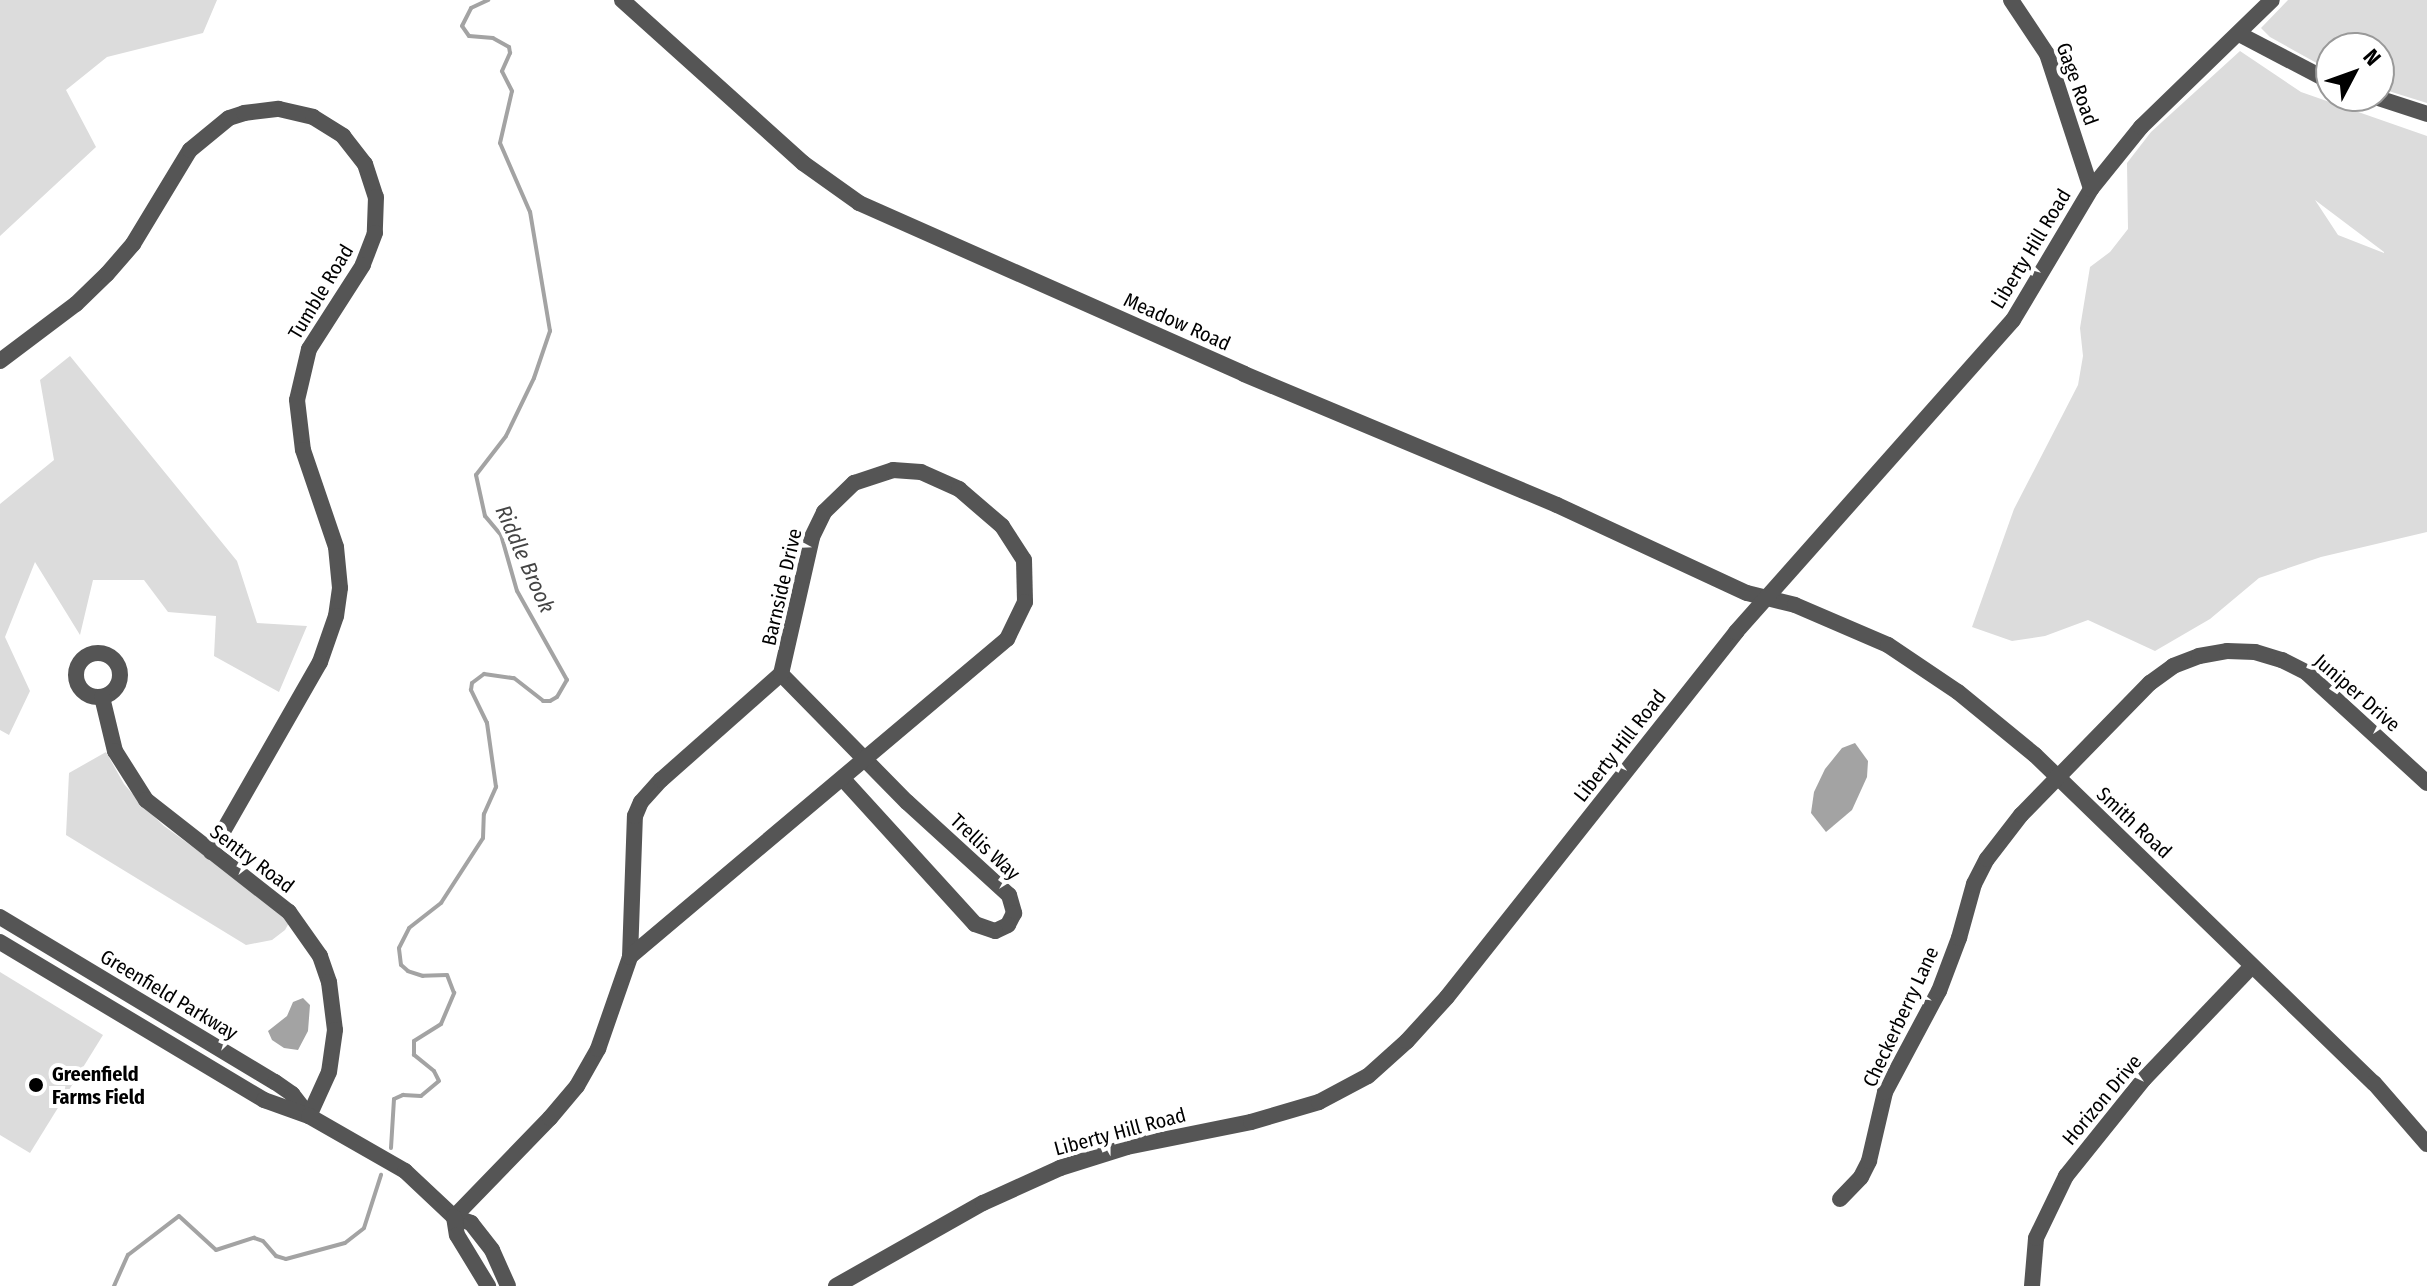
<!DOCTYPE html>
<style>
body{margin:0}
#map{position:relative;width:2427px;height:1286px;overflow:hidden;background:#fff;font-family:"Fira Sans Condensed",sans-serif}
div>[style]{position:absolute}
.green>*{inset:0;background:#dcdcdc}
.water>*{inset:0;background:#a3a3a3}
.stream>*{height:4px;margin:-2px;padding:0 2px;transform-origin:2px;border-radius:2px;background:#a3a3a3}
.minor>*{height:16px;margin:-8px;padding:0 8px;transform-origin:8px;border-radius:8px;background:#555}
.minor>.ring{margin:-8px;padding:0;box-sizing:content-box;background:none;border:16px solid #555;border-radius:50%}
.dots>*{width:22px;height:22px;translate:-50% -50%;box-sizing:border-box;border:4px solid #fff;border-radius:50%}
span{translate:-50% -50%;white-space:nowrap;text-align:center;line-height:1.15;-webkit-text-stroke:8px #fff;paint-order:stroke}
.street-label{font-size:20px;color:#000}
.poi-label{font-size:20px;color:#000;font-weight:700}
.left{translate:0 -50%;text-align:left}
.water-label{font-size:22px;color:#444;font-style:italic}
.north{position:absolute;left:2315px;top:32px;width:80px;height:80px;box-sizing:border-box;background:#fff;border:2px solid #999;border-radius:50%;rotate:49deg;font-size:22px;font-weight:700;line-height:32px;text-align:center;color:#000}
.north::after{content:'';display:block;margin:auto;width:28px;height:36px;background:#000;clip-path:polygon(50% 0,100% 100%,50% 72%,0 100%)}
</style>
<div id="map">
<div class="green">
<div style="clip-path:polygon(0 0,217px 0,203px 33px,107px 57px,66px 90px,96px 147px,0 236px)"></div>
<div style="clip-path:polygon(2288px 0,2427px 0,2427px 103px,2379px 88px,2379px 48px,2331px 48px,2331px 71px,2270px 37px,2261px 28px)"></div>
<div style="clip-path:polygon(evenodd,2240px 51px,2301px 92px,2427px 136px,2427px 532px,2321px 557px,2259px 578px,2210px 619px,2155px 651px,2088px 620px,2045px 636px,2012px 641px,1972px 627px,2014px 509px,2078px 385px,2083px 356px,2080px 328px,2090px 267px,2110px 252px,2128px 229px,2127px 163px,2151px 132px,2240px 51px,2315px 200px,2384px 252px,2384px 253px,2338px 235px,2315px 200px)"></div>
<div style="clip-path:polygon(70px 356px,237px 561px,257px 623px,307px 626px,279px 692px,214px 656px,216px 616px,168px 612px,144px 580px,93px 580px,80px 635px,35px 562px,5px 637px,30px 691px,9px 735px,0 730px,0 504px,54px 460px,40px 380px)"></div>
<div style="clip-path:polygon(106px 752px,124px 784px,143px 806px,164px 826px,259px 895px,289px 923px,285px 930px,272px 940px,246px 945px,66px 835px,69px 773px)"></div>
<div style="clip-path:polygon(0 972px,103px 1035px,30px 1153px,0 1135px)"></div>
</div>
<div class="water">
<div style="clip-path:polygon(1855px 743px,1868px 761px,1867px 777px,1852px 810px,1826px 832px,1811px 813px,1814px 792px,1825px 769px,1842px 748px)"></div>
<div style="clip-path:polygon(303px 998px,310px 1005px,308px 1031px,298px 1050px,284px 1048px,272px 1040px,268px 1031px,287px 1016px,293px 1002px)"></div>
</div>
<div class="stream">
<div style="left:391px;top:1148px;width:49px;rotate:-86.5deg"></div>
<div style="left:394px;top:1099px;width:10px;rotate:-24deg"></div>
<div style="left:403px;top:1095px;width:18px;rotate:3deg"></div>
<div style="left:421px;top:1096px;width:23px;rotate:-40deg"></div>
<div style="left:439px;top:1081px;width:11px;rotate:-117deg"></div>
<div style="left:434px;top:1071px;width:26px;rotate:-141deg"></div>
<div style="left:414px;top:1055px;width:14px;rotate:-90deg"></div>
<div style="left:414px;top:1041px;width:32px;rotate:-32deg"></div>
<div style="left:441px;top:1024px;width:34px;rotate:-67deg"></div>
<div style="left:454px;top:993px;width:19px;rotate:-111deg"></div>
<div style="left:447px;top:975px;width:24px;rotate:178deg"></div>
<div style="left:423px;top:976px;width:16px;rotate:-162deg"></div>
<div style="left:408px;top:971px;width:9px;rotate:-139deg"></div>
<div style="left:401px;top:965px;width:17px;rotate:-97deg"></div>
<div style="left:399px;top:948px;width:22px;rotate:-63deg"></div>
<div style="left:409px;top:928px;width:41px;rotate:-38deg"></div>
<div style="left:441px;top:903px;width:77px;rotate:-57.1deg"></div>
<div style="left:483px;top:838px;width:24px;rotate:-88deg"></div>
<div style="left:484px;top:814px;width:30px;rotate:-66deg"></div>
<div style="left:496px;top:787px;width:65px;rotate:-98deg"></div>
<div style="left:487px;top:723px;width:37px;rotate:-116deg"></div>
<div style="left:471px;top:690px;width:7px;rotate:-82deg"></div>
<div style="left:472px;top:683px;width:15px;rotate:-37deg"></div>
<div style="left:484px;top:674px;width:30px;rotate:8deg"></div>
<div style="left:514px;top:678px;width:37px;rotate:38deg"></div>
<div style="left:543px;top:701px;width:7px"></div>
<div style="left:550px;top:701px;width:8px;rotate:-30deg"></div>
<div style="left:557px;top:697px;width:20px;rotate:-60deg"></div>
<div style="left:567px;top:680px;width:102px;rotate:-119.3deg"></div>
<div style="left:517px;top:591px;width:58px;rotate:-105.9deg"></div>
<div style="left:501px;top:535px;width:25px;rotate:-130deg"></div>
<div style="left:485px;top:516px;width:42px;rotate:-102.4deg"></div>
<div style="left:476px;top:475px;width:49px;rotate:-52.4deg"></div>
<div style="left:506px;top:436px;width:64px;rotate:-64.2deg"></div>
<div style="left:534px;top:378px;width:50px;rotate:-71.2deg"></div>
<div style="left:550px;top:331px;width:121px;rotate:-99.5deg"></div>
<div style="left:530px;top:212px;width:75px;rotate:-113.5deg"></div>
<div style="left:500px;top:143px;width:53px;rotate:-77deg"></div>
<div style="left:512px;top:91px;width:22px;rotate:-117deg"></div>
<div style="left:502px;top:71px;width:20px;rotate:-66deg"></div>
<div style="left:510px;top:53px;width:6px;rotate:-99deg"></div>
<div style="left:509px;top:47px;width:18px;rotate:-151deg"></div>
<div style="left:493px;top:38px;width:24px;rotate:-175deg"></div>
<div style="left:469px;top:36px;width:12px;rotate:-125deg"></div>
<div style="left:462px;top:26px;width:20px;rotate:-63deg"></div>
<div style="left:471px;top:8px;width:19px;rotate:-25deg"></div>
<div style="left:114px;top:1286px;width:34px;rotate:-66deg"></div>
<div style="left:128px;top:1255px;width:64px;rotate:-37.4deg"></div>
<div style="left:179px;top:1216px;width:50px;rotate:42.6deg"></div>
<div style="left:216px;top:1250px;width:40px;rotate:-18deg"></div>
<div style="left:254px;top:1238px;width:9px;rotate:18deg"></div>
<div style="left:263px;top:1241px;width:20px;rotate:49deg"></div>
<div style="left:276px;top:1256px;width:10px;rotate:17deg"></div>
<div style="left:286px;top:1259px;width:61px;rotate:-15.2deg"></div>
<div style="left:345px;top:1243px;width:24px;rotate:-38deg"></div>
<div style="left:364px;top:1228px;width:56px;rotate:-72.2deg"></div>
</div>
<div class="minor">
<div style="left:622px;top:0;width:244px;rotate:42deg"></div>
<div style="left:803px;top:163px;width:69px;rotate:35.5deg"></div>
<div style="left:859px;top:203px;width:421px;rotate:23.9deg"></div>
<div style="left:1244px;top:374px;width:339px;rotate:22.7deg"></div>
<div style="left:1557px;top:505px;width:209px;rotate:24.9deg"></div>
<div style="left:1747px;top:593px;width:49px;rotate:14deg"></div>
<div style="left:1795px;top:605px;width:101px;rotate:23.3deg"></div>
<div style="left:1888px;top:645px;width:84px;rotate:33.9deg"></div>
<div style="left:1958px;top:692px;width:99px;rotate:39.3deg"></div>
<div style="left:2035px;top:755px;width:472px;rotate:44.1deg"></div>
<div style="left:2374px;top:1083px;width:81px;rotate:49deg"></div>
<div style="left:2011px;top:0;width:65px;rotate:56.3deg"></div>
<div style="left:2047px;top:54px;width:142px;rotate:71.9deg"></div>
<div style="left:2239px;top:34px;width:104px;rotate:27.6deg"></div>
<div style="left:2372px;top:96px;width:58px;rotate:18.1deg"></div>
<div style="left:0;top:361px;width:95px;rotate:-36.9deg"></div>
<div style="left:76px;top:304px;width:43px;rotate:-44.1deg"></div>
<div style="left:107px;top:274px;width:40px;rotate:-49deg"></div>
<div style="left:133px;top:244px;width:110px;rotate:-58.8deg"></div>
<div style="left:190px;top:150px;width:50px;rotate:-39.4deg"></div>
<div style="left:229px;top:118px;width:16px;rotate:-18deg"></div>
<div style="left:244px;top:113px;width:35px;rotate:-7deg"></div>
<div style="left:279px;top:109px;width:35px;rotate:13deg"></div>
<div style="left:313px;top:117px;width:36px;rotate:32deg"></div>
<div style="left:343px;top:136px;width:36px;rotate:52deg"></div>
<div style="left:365px;top:164px;width:35px;rotate:72deg"></div>
<div style="left:376px;top:197px;width:36px;rotate:92deg"></div>
<div style="left:375px;top:233px;width:34px;rotate:111deg"></div>
<div style="left:363px;top:265px;width:100px;rotate:122.7deg"></div>
<div style="left:309px;top:349px;width:52px;rotate:103.2deg"></div>
<div style="left:297px;top:400px;width:50px;rotate:83.2deg"></div>
<div style="left:303px;top:450px;width:102px;rotate:71.2deg"></div>
<div style="left:336px;top:547px;width:41px;rotate:84.4deg"></div>
<div style="left:340px;top:588px;width:28px;rotate:98deg"></div>
<div style="left:336px;top:616px;width:49px;rotate:109.2deg"></div>
<div style="left:320px;top:662px;width:219px;rotate:119.8deg"></div>
<div class="ring" style="left:76px;top:653px;width:28px;height:28px"></div>
<div style="left:781px;top:674px;width:180px;rotate:45.5deg"></div>
<div style="left:907px;top:802px;width:138px;rotate:42.4deg"></div>
<div style="left:1009px;top:895px;width:19px;rotate:74deg"></div>
<div style="left:1014px;top:913px;width:13px;rotate:117deg"></div>
<div style="left:1008px;top:925px;width:14px;rotate:155deg"></div>
<div style="left:995px;top:931px;width:21px;rotate:-161deg"></div>
<div style="left:975px;top:924px;width:196px;rotate:-132.3deg"></div>
<div style="left:102px;top:697px;width:56px;rotate:76.5deg"></div>
<div style="left:115px;top:751px;width:58px;rotate:57.7deg"></div>
<div style="left:146px;top:800px;width:182px;rotate:38.1deg"></div>
<div style="left:289px;top:912px;width:54px;rotate:54.8deg"></div>
<div style="left:320px;top:956px;width:28px;rotate:71deg"></div>
<div style="left:329px;top:982px;width:48px;rotate:82.9deg"></div>
<div style="left:335px;top:1030px;width:42px;rotate:98.1deg"></div>
<div style="left:329px;top:1072px;width:48px;rotate:114.4deg"></div>
<div style="left:0;top:917px;width:321px;rotate:31deg"></div>
<div style="left:275px;top:1082px;width:21px;rotate:35deg"></div>
<div style="left:292px;top:1094px;width:28px;rotate:52deg"></div>
<div style="left:0;top:942px;width:308px;rotate:30.9deg"></div>
<div style="left:264px;top:1100px;width:48px;rotate:19.6deg"></div>
<div style="left:309px;top:1116px;width:111px;rotate:29.8deg"></div>
<div style="left:405px;top:1171px;width:67px;rotate:43.2deg"></div>
<div style="left:454px;top:1217px;width:18px;rotate:19deg"></div>
<div style="left:471px;top:1223px;width:34px;rotate:52deg"></div>
<div style="left:492px;top:1250px;width:39px;rotate:66deg"></div>
<div style="left:1840px;top:1199px;width:30px;rotate:-46deg"></div>
<div style="left:1861px;top:1177px;width:18px;rotate:-63deg"></div>
<div style="left:1869px;top:1161px;width:71px;rotate:-76.9deg"></div>
<div style="left:1885px;top:1092px;width:115px;rotate:-61.9deg"></div>
<div style="left:1939px;top:991px;width:57px;rotate:-69.3deg"></div>
<div style="left:1959px;top:938px;width:56px;rotate:-74.5deg"></div>
<div style="left:1974px;top:884px;width:28px;rotate:-63deg"></div>
<div style="left:1987px;top:859px;width:56px;rotate:-52.3deg"></div>
<div style="left:2021px;top:815px;width:185px;rotate:-45.7deg"></div>
<div style="left:2150px;top:683px;width:29px;rotate:-36deg"></div>
<div style="left:2173px;top:666px;width:28px;rotate:-21deg"></div>
<div style="left:2199px;top:656px;width:28px;rotate:-10deg"></div>
<div style="left:2227px;top:651px;width:28px;rotate:2deg"></div>
<div style="left:2255px;top:652px;width:28px;rotate:17deg"></div>
<div style="left:2282px;top:660px;width:28px;rotate:27deg"></div>
<div style="left:2307px;top:673px;width:163px;rotate:42.5deg"></div>
<div style="left:454px;top:1217px;width:138px;rotate:-45.9deg"></div>
<div style="left:550px;top:1118px;width:42px;rotate:-49.8deg"></div>
<div style="left:577px;top:1086px;width:43px;rotate:-60.4deg"></div>
<div style="left:598px;top:1049px;width:97px;rotate:-70.8deg"></div>
<div style="left:630px;top:957px;width:141px;rotate:-88deg"></div>
<div style="left:635px;top:816px;width:15px;rotate:-67deg"></div>
<div style="left:641px;top:802px;width:30px;rotate:-48deg"></div>
<div style="left:661px;top:780px;width:160px;rotate:-41.5deg"></div>
<div style="left:781px;top:674px;width:140px;rotate:-77.2deg"></div>
<div style="left:812px;top:537px;width:28px;rotate:-64deg"></div>
<div style="left:824px;top:512px;width:42px;rotate:-44deg"></div>
<div style="left:854px;top:483px;width:41px;rotate:-18.4deg"></div>
<div style="left:893px;top:470px;width:28px;rotate:4deg"></div>
<div style="left:921px;top:472px;width:42px;rotate:24.1deg"></div>
<div style="left:959px;top:489px;width:57px;rotate:40.7deg"></div>
<div style="left:1002px;top:526px;width:40px;rotate:57.1deg"></div>
<div style="left:1024px;top:560px;width:42px;rotate:88.6deg"></div>
<div style="left:1025px;top:602px;width:41px;rotate:115.9deg"></div>
<div style="left:1007px;top:639px;width:493px;rotate:139.9deg"></div>
<div style="left:454px;top:1217px;width:18px;rotate:81deg"></div>
<div style="left:457px;top:1235px;width:60px;rotate:58.7deg"></div>
<div style="left:836px;top:1286px;width:169px;rotate:-29.5deg"></div>
<div style="left:983px;top:1203px;width:85px;rotate:-24.4deg"></div>
<div style="left:1060px;top:1168px;width:70px;rotate:-17.4deg"></div>
<div style="left:1127px;top:1147px;width:126px;rotate:-11.4deg"></div>
<div style="left:1251px;top:1122px;width:71px;rotate:-16.4deg"></div>
<div style="left:1319px;top:1102px;width:55px;rotate:-28deg"></div>
<div style="left:1368px;top:1076px;width:52px;rotate:-41.9deg"></div>
<div style="left:1407px;top:1041px;width:59px;rotate:-47.7deg"></div>
<div style="left:1447px;top:997px;width:466px;rotate:-51.6deg"></div>
<div style="left:1736px;top:632px;width:417px;rotate:-48.4deg"></div>
<div style="left:2013px;top:320px;width:152px;rotate:-59.2deg"></div>
<div style="left:2091px;top:189px;width:80px;rotate:-51.1deg"></div>
<div style="left:2141px;top:127px;width:182px;rotate:-44.1deg"></div>
<div style="left:2032px;top:1286px;width:48px;rotate:-85.2deg"></div>
<div style="left:2036px;top:1238px;width:69px;rotate:-64.2deg"></div>
<div style="left:2066px;top:1176px;width:124px;rotate:-51.2deg"></div>
<div style="left:2144px;top:1079px;width:156px;rotate:-46.3deg"></div>
</div>
<div class="dots">
<div style="left:36px;top:1085px;background:#000"></div>
</div>
<div class="street-label">
<span style="left:2077px;top:84px;rotate:70deg">Gage Road</span>
<span style="left:2031px;top:249px;rotate:-59deg">Liberty Hill Road</span>
<span style="left:321px;top:292px;rotate:-59deg">Tumble Road</span>
<span style="left:1177px;top:322px;rotate:24deg">Meadow Road</span>
<span style="left:782px;top:587px;rotate:-77deg">Barnside Drive</span>
<span style="left:2357px;top:693px;rotate:41deg">Juniper Drive</span>
<span style="left:1620px;top:746px;rotate:-52deg">Liberty Hill Road</span>
<span style="left:2134px;top:823px;rotate:43deg">Smith Road</span>
<span style="left:985px;top:847px;rotate:43deg">Trellis Way</span>
<span style="left:252px;top:859px;rotate:37deg">Sentry Road</span>
<span style="left:169px;top:995px;rotate:31deg">Greenfield Parkway</span>
<span style="left:1901px;top:1017px;rotate:-65deg">Checkerberry Lane</span>
<span style="left:2102px;top:1100px;rotate:-50deg">Horizon Drive</span>
<span style="left:1120px;top:1132px;rotate:-15deg">Liberty Hill Road</span>
</div>
<div class="poi-label">
<span class="left" style="left:52px;top:1086px">Greenfield<br>Farms Field</span>
</div>
<div class="water-label">
<span style="left:525px;top:559px;rotate:66deg">Riddle Brook</span>
</div>
<div class="north">N</div>
</div>
